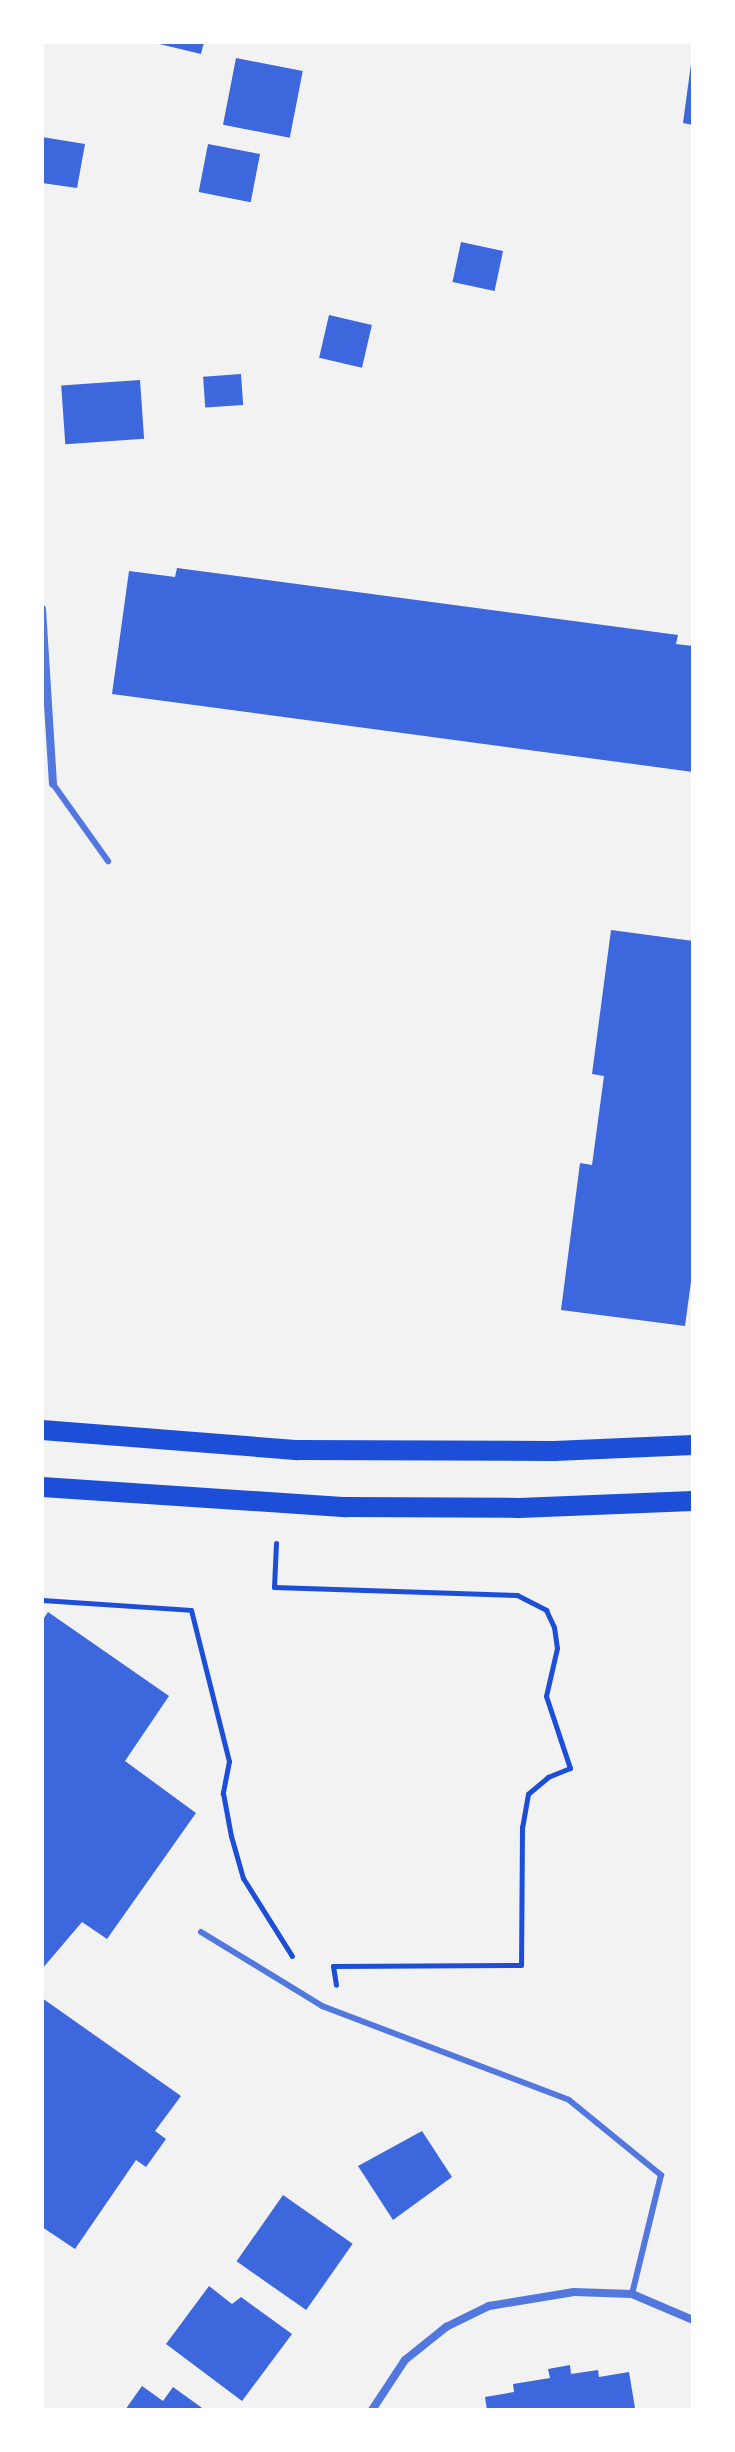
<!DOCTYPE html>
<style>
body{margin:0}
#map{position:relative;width:735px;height:2452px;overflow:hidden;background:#f2f2f2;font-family:"DM Sans",sans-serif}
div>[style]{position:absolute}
.building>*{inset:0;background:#3d67dc;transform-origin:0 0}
.path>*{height:5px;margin:-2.5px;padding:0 2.5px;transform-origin:2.5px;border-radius:2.5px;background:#1d4ed8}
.service>*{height:6px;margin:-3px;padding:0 3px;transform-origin:3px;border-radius:3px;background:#5277de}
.minor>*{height:8px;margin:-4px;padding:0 4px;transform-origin:4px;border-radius:4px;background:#5277de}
.primary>*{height:20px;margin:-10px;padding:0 10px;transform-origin:10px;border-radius:10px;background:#1d4ed8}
span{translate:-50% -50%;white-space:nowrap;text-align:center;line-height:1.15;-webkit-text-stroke:6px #fff;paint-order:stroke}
.frame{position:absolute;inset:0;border:44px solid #fff;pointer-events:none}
</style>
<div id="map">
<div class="building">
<div style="clip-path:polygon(151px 42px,204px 42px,201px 54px)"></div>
<div style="left:236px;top:58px;width:68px;height:68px;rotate:11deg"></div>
<div style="clip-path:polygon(691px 64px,693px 64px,693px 125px,683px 123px)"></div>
<div style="clip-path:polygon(42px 137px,85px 144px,77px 188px,42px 183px)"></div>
<div style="left:208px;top:144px;width:53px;height:49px;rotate:11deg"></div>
<div style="left:461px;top:242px;width:43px;height:41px;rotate:12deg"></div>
<div style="left:329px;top:315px;width:44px;height:44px;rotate:13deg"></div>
<div style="left:241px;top:374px;width:31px;height:38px;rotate:86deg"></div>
<div style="left:140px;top:380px;width:59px;height:79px;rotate:86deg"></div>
<div style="clip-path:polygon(177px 568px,678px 635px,676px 644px,693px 646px,693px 772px,112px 694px,129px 571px,175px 577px)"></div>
<div style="clip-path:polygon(611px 930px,693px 941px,693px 1267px,685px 1326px,561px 1310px,580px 1163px,592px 1165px,604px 1076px,592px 1074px)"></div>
<div style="clip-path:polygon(48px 1612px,169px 1696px,125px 1761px,196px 1813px,107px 1939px,82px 1922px,42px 1969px,42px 1621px)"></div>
<div style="clip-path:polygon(42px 1998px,181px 2096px,155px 2131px,166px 2139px,146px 2167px,136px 2160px,75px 2249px,42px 2227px)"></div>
<div style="clip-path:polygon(422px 2131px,452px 2177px,393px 2220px,358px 2166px)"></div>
<div style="left:283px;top:2195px;width:85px;height:81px;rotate:35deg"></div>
<div style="clip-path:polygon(209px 2286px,232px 2304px,241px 2297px,292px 2334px,242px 2401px,166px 2344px)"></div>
<div style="clip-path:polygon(570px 2365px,571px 2374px,598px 2370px,599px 2377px,629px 2372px,635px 2408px,487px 2410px,485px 2397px,514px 2392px,513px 2384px,550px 2378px,548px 2369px)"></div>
<div style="clip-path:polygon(142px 2386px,163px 2401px,173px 2387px,205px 2410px,125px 2410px)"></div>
</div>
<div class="path">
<div style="left:276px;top:1543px;width:44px;rotate:92.6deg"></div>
<div style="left:274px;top:1587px;width:243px;rotate:1.9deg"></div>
<div style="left:517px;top:1595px;width:33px;rotate:27deg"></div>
<div style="left:546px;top:1610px;width:19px;rotate:65deg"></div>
<div style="left:554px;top:1627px;width:21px;rotate:82deg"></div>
<div style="left:557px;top:1648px;width:49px;rotate:102.9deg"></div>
<div style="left:546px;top:1696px;width:76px;rotate:71.6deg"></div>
<div style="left:570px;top:1768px;width:24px;rotate:158deg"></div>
<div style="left:548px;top:1777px;width:26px;rotate:140deg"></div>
<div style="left:528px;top:1794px;width:34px;rotate:100deg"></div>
<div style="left:522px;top:1827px;width:138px;rotate:90.4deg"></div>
<div style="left:521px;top:1965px;width:188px;rotate:179.7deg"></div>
<div style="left:333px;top:1966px;width:19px;rotate:81deg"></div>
<div style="left:42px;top:1600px;width:149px;rotate:3.8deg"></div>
<div style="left:191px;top:1610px;width:156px;rotate:75.9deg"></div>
<div style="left:229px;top:1761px;width:33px;rotate:101deg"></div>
<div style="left:223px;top:1793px;width:44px;rotate:79.5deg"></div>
<div style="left:231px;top:1836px;width:44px;rotate:74.1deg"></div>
<div style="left:243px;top:1878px;width:92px;rotate:57.9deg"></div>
</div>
<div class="service">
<div style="left:53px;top:784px;width:95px;rotate:54.5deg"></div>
<div style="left:201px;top:1932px;width:142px;rotate:31.4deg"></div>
<div style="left:322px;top:2006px;width:264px;rotate:20.8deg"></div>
<div style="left:569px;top:2100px;width:119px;rotate:39.2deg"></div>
<div style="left:661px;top:2175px;width:122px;rotate:103.7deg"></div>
</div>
<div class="minor">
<div style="left:42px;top:609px;width:175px;rotate:86.4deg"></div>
<div style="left:372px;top:2410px;width:60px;rotate:-56.6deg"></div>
<div style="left:405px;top:2360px;width:53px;rotate:-38.8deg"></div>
<div style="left:446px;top:2327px;width:48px;rotate:-26deg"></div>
<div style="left:489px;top:2306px;width:86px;rotate:-9.4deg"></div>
<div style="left:574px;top:2292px;width:58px;rotate:2deg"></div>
<div style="left:632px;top:2294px;width:66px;rotate:23.1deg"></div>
</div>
<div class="primary">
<div style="left:42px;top:1430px;width:257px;rotate:4.5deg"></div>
<div style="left:298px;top:1450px;width:256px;rotate:0.2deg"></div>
<div style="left:554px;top:1451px;width:139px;rotate:-2.5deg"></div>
<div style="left:42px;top:1487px;width:305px;rotate:3.8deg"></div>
<div style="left:346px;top:1507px;width:173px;rotate:0.3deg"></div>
<div style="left:519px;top:1508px;width:174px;rotate:-2.3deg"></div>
</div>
<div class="frame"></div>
</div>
